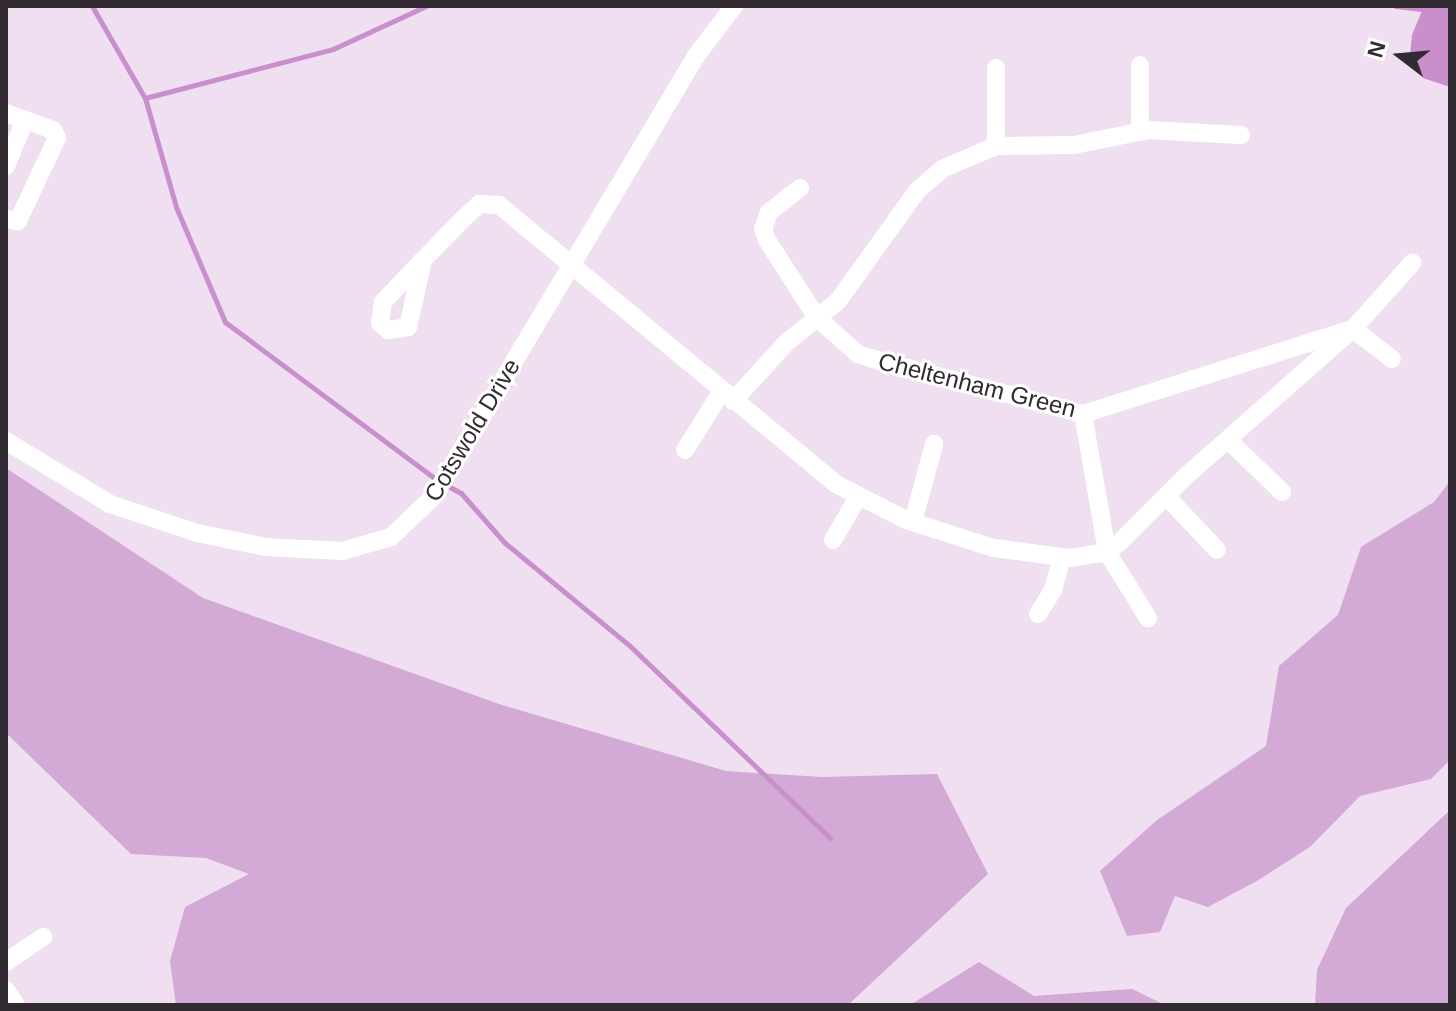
<!DOCTYPE html>
<style>
body{margin:0}
#map{position:relative;width:1456px;height:1011px;overflow:hidden;background:#efdff0;font-family:Arial,sans-serif}
div>[style]{position:absolute}
.green>*{inset:0;background:#d3a9d6}
.water>*{inset:0;background:#c88fcc}
.stream>*{height:5px;margin:-2.5px;padding:0 2.5px;transform-origin:2.5px;border-radius:2.5px;background:#c88fcc}
.minor>*{height:18px;margin:-9px;padding:0 9px;transform-origin:9px;border-radius:9px;background:#fff}
span{translate:-50% -50%;white-space:nowrap;text-align:center;line-height:1.15;-webkit-text-stroke:6px #fff;paint-order:stroke}
.street-label{font-size:24px;color:#322c32}
.frame{position:absolute;inset:0;border:8px solid #322c32;pointer-events:none}
.north{position:absolute;left:1360px;top:16px;width:80px;height:80px;-webkit-text-stroke:6px #fff;paint-order:stroke;rotate:286deg;font-size:22px;font-weight:700;line-height:32px;text-align:center;color:#322c32}
.north::after{content:'';display:block;margin:auto;width:28px;height:36px;background:#322c32;clip-path:polygon(50% 0,100% 100%,50% 72%,0 100%)}
</style>
<div id="map">
<div class="green">
<div style="clip-path:polygon(6px 468px,203px 598px,499px 704px,726px 771px,822px 777px,937px 774px,988px 874px,848px 1005px,176px 1005px,170px 961px,185px 907px,249px 874px,206px 858px,131px 854px,6px 733px)"></div>
<div style="clip-path:polygon(1450px 481px,1450px 760px,1431px 779px,1360px 796px,1310px 847px,1255px 882px,1208px 907px,1175px 896px,1160px 932px,1127px 936px,1100px 871px,1157px 820px,1266px 746px,1279px 666px,1338px 615px,1361px 547px,1434px 502px)"></div>
<div style="clip-path:polygon(1450px 810px,1450px 1005px,1315px 1005px,1317px 970px,1346px 908px)"></div>
<div style="clip-path:polygon(979px 962px,1034px 996px,1132px 989px,1165px 1005px,910px 1005px)"></div>
</div>
<div class="water">
<div style="clip-path:polygon(1424px 6px,1450px 6px,1450px 87px,1423px 78px,1410px 55px,1412px 35px)"></div>
</div>
<div class="stream">
<div style="left:92px;top:6px;width:106px;rotate:60.1deg"></div>
<div style="left:145px;top:98px;width:113px;rotate:74.1deg"></div>
<div style="left:176px;top:207px;width:125px;rotate:66.9deg"></div>
<div style="left:225px;top:322px;width:264px;rotate:36.7deg"></div>
<div style="left:1396px;top:6px;width:25px;rotate:7deg"></div>
<div style="left:145px;top:98px;width:194px;rotate:-14.6deg"></div>
<div style="left:333px;top:49px;width:102px;rotate:-24.8deg"></div>
<div style="left:446px;top:485px;width:17px;rotate:28deg"></div>
<div style="left:461px;top:493px;width:67px;rotate:48.7deg"></div>
<div style="left:505px;top:543px;width:163px;rotate:39.5deg"></div>
<div style="left:631px;top:647px;width:276px;rotate:43.8deg"></div>
</div>
<div class="minor">
<div style="left:1140px;top:65px;width:67px;rotate:90deg"></div>
<div style="left:996px;top:68px;width:78px;rotate:90deg"></div>
<div style="left:6px;top:113px;width:50px;rotate:19.9deg"></div>
<div style="left:53px;top:130px;width:9px;rotate:63deg"></div>
<div style="left:57px;top:138px;width:92px;rotate:115.2deg"></div>
<div style="left:18px;top:221px;width:12px;rotate:-171deg"></div>
<div style="left:6px;top:166px;width:50px;rotate:-67.6deg"></div>
<div style="left:800px;top:188px;width:39px;rotate:142deg"></div>
<div style="left:769px;top:212px;width:18px;rotate:109deg"></div>
<div style="left:763px;top:229px;width:12px;rotate:70deg"></div>
<div style="left:767px;top:240px;width:93px;rotate:57.3deg"></div>
<div style="left:817px;top:318px;width:55px;rotate:41.3deg"></div>
<div style="left:858px;top:354px;width:20px;rotate:18deg"></div>
<div style="left:877px;top:360px;width:213px;rotate:14.7deg"></div>
<div style="left:1083px;top:414px;width:283px;rotate:-17.5deg"></div>
<div style="left:1353px;top:329px;width:49px;rotate:37.6deg"></div>
<div style="left:423px;top:260px;width:69px;rotate:102.6deg"></div>
<div style="left:408px;top:327px;width:20px;rotate:171deg"></div>
<div style="left:388px;top:330px;width:11px;rotate:-139deg"></div>
<div style="left:380px;top:323px;width:21px;rotate:-82deg"></div>
<div style="left:383px;top:302px;width:58px;rotate:-46.4deg"></div>
<div style="left:423px;top:260px;width:57px;rotate:-45.7deg"></div>
<div style="left:463px;top:219px;width:22px;rotate:-43deg"></div>
<div style="left:479px;top:204px;width:20px;rotate:3deg"></div>
<div style="left:499px;top:205px;width:438px;rotate:39.6deg"></div>
<div style="left:836px;top:484px;width:79px;rotate:27.2deg"></div>
<div style="left:906px;top:520px;width:92px;rotate:17.7deg"></div>
<div style="left:994px;top:548px;width:77px;rotate:7.5deg"></div>
<div style="left:1070px;top:558px;width:37px;rotate:-9deg"></div>
<div style="left:1107px;top:552px;width:16px;rotate:-38deg"></div>
<div style="left:1120px;top:542px;width:93px;rotate:-45deg"></div>
<div style="left:1186px;top:476px;width:222px;rotate:-41.4deg"></div>
<div style="left:1353px;top:329px;width:89px;rotate:-48.2deg"></div>
<div style="left:733px;top:401px;width:80px;rotate:-47.5deg"></div>
<div style="left:787px;top:342px;width:65px;rotate:-38.8deg"></div>
<div style="left:838px;top:301px;width:135px;rotate:-54.3deg"></div>
<div style="left:917px;top:191px;width:33px;rotate:-41deg"></div>
<div style="left:942px;top:169px;width:59px;rotate:-23.1deg"></div>
<div style="left:996px;top:146px;width:78px;rotate:-0.7deg"></div>
<div style="left:1074px;top:145px;width:76px;rotate:-11.5deg"></div>
<div style="left:1148px;top:130px;width:93px;rotate:3.1deg"></div>
<div style="left:1083px;top:414px;width:140px;rotate:80.1deg"></div>
<div style="left:1107px;top:552px;width:78px;rotate:58.2deg"></div>
<div style="left:1228px;top:440px;width:75px;rotate:43.9deg"></div>
<div style="left:6px;top:441px;width:122px;rotate:31.2deg"></div>
<div style="left:110px;top:504px;width:92px;rotate:18.4deg"></div>
<div style="left:197px;top:533px;width:70px;rotate:11.5deg"></div>
<div style="left:266px;top:547px;width:76px;rotate:3deg"></div>
<div style="left:342px;top:551px;width:51px;rotate:-15.9deg"></div>
<div style="left:391px;top:537px;width:59px;rotate:-43.6deg"></div>
<div style="left:434px;top:496px;width:512px;rotate:-59.23deg"></div>
<div style="left:696px;top:56px;width:63px;rotate:-52.8deg"></div>
<div style="left:685px;top:450px;width:70px;rotate:-57.9deg"></div>
<div style="left:1166px;top:496px;width:74px;rotate:46.6deg"></div>
<div style="left:913px;top:522px;width:81px;rotate:-74.9deg"></div>
<div style="left:833px;top:540px;width:50px;rotate:-59.8deg"></div>
<div style="left:1038px;top:614px;width:28px;rotate:-58deg"></div>
<div style="left:1053px;top:590px;width:34px;rotate:-75deg"></div>
<div style="left:6px;top:962px;width:45px;rotate:-34deg"></div>
<div style="left:6px;top:990px;width:18px;rotate:56deg"></div>
</div>
<div class="street-label">
<span style="left:977px;top:385px;rotate:14deg">Cheltenham Green</span>
<span style="left:472px;top:430px;rotate:-59deg">Cotswold Drive</span>
</div>
<div class="frame"></div>
<div class="north">N</div>
</div>
